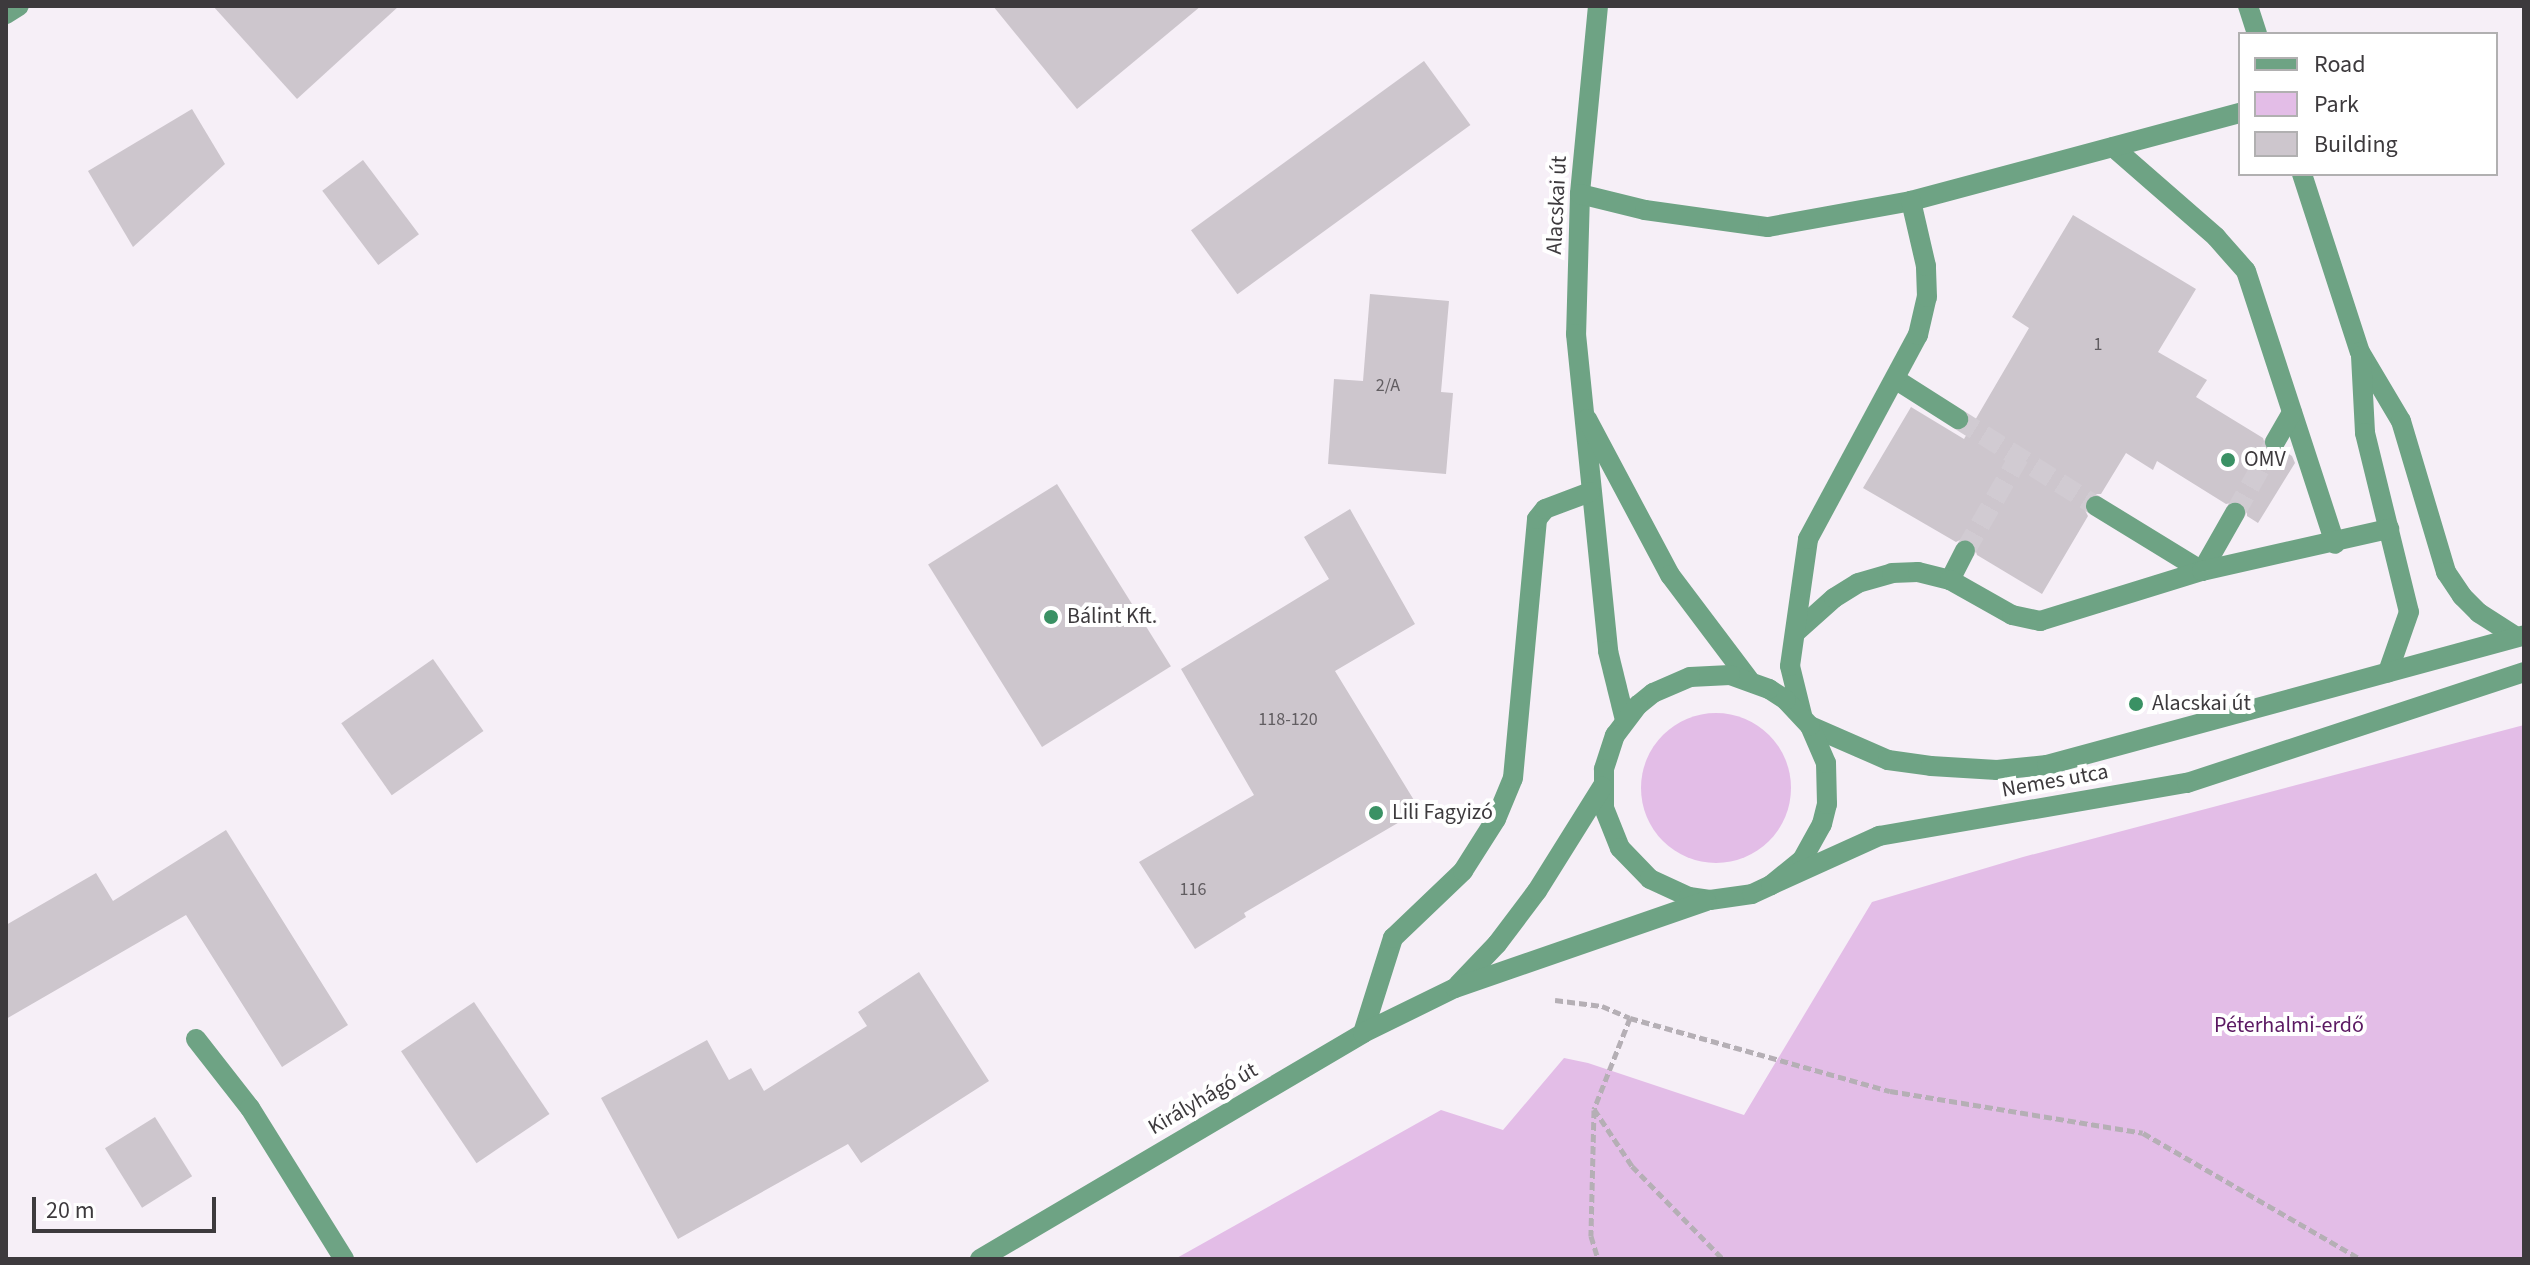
<!DOCTYPE html>
<meta charset="utf-8">
<style>
body{margin:0}
#map{position:relative;width:2530px;height:1265px;overflow:hidden;background:#f6eff7;font-family:"Source Sans 3",sans-serif}
div>[style]{position:absolute}
.green>*{inset:0;background:#e3bde7}
.round{border-radius:50%}
.building>*{inset:0;background:#cdc6cd;transform-origin:0 0}
.minor-tunnel>*{height:20px;margin-top:-10px;transform-origin:0;background:repeating-linear-gradient(90deg,#d1cbd2 0 20px,transparent 0 30px)}
.path>*{height:5px;margin-top:-2.5px;transform-origin:0;background:repeating-linear-gradient(90deg,#b5afb5 0 8px,transparent 0 12px)}
.minor>*{height:20px;margin:-10px;padding:0 10px;transform-origin:10px;border-radius:10px;background:#6ea384}
.dots>*{width:22px;height:22px;translate:-50% -50%;box-sizing:border-box;border:4px solid #fff;border-radius:50%}
span{translate:-50% -50%;white-space:nowrap;text-align:center;line-height:1.15;-webkit-text-stroke:8px #fff;paint-order:stroke}
.number-label{font-size:18px;color:#615d61}
.number-label span{-webkit-text-stroke-width:0}
.street-label{font-size:22px;color:#3d3a3d}
.poi-label{font-size:22px;color:#3d3a3d}
.left{translate:0 -50%;text-align:left}
.park-label{font-size:22px;color:#5b1962}
.frame{position:absolute;inset:0;border:8px solid #3d3a3d;pointer-events:none}
.legend{position:absolute;left:2238px;top:32px;width:260px;height:144px;box-sizing:border-box;background:#fff;border:2px solid #b1b0b1;margin:0;padding:10px 14px;list-style:none;font-size:24px;color:#3d3a3d}
.legend li{display:flex;align-items:center;gap:16px;height:40px}
.legend b{width:40px;border:2px solid #b1b0b1}
.scale{position:absolute;left:32px;top:1197px;width:184px;height:36px;box-sizing:border-box;border:4px solid #3d3a3d;border-top:0;padding-left:10px;font-size:24px;line-height:28px;white-space:nowrap;color:#3d3a3d;-webkit-text-stroke:6px #fff;paint-order:stroke}
</style>
<div id="map">
<div class="green">
<div class="round" style="left:1641px;top:713px;width:150px;height:150px"></div>
<div style="clip-path:polygon(2524px 725px,2524px 1259px,1175px 1259px,1441px 1110px,1503px 1130px,1564px 1058px,1588px 1063px,1744px 1115px,1872px 902px,2023px 857px)"></div>
</div>
<div class="building">
<div style="clip-path:polygon(213px 6px,399px 6px,297px 99px)"></div>
<div style="clip-path:polygon(993px 6px,1201px 6px,1077px 109px)"></div>
<div style="left:1424px;top:61px;width:79px;height:288px;rotate:54deg"></div>
<div style="clip-path:polygon(192px 109px,225px 164px,133px 247px,88px 171px)"></div>
<div style="left:363px;top:160px;width:93px;height:51px;rotate:53deg"></div>
<div style="clip-path:polygon(2073px 215px,2196px 289px,2158px 352px,2207px 380px,2196px 397px,2263px 438px,2268px 453px,2276px 455px,2284px 451px,2292px 456px,2295px 463px,2258px 523px,2247px 516px,2247px 507px,2241px 501px,2226px 504px,2157px 461px,2153px 470px,2126px 453px,2101px 494px,2091px 494px,2085px 500px,2083px 506px,2088px 516px,2042px 594px,1977px 555px,1972px 540px,1964px 538px,1956px 542px,1863px 488px,1911px 407px,1964px 439px,2029px 328px,2012px 317px)"></div>
<div style="clip-path:polygon(1370px 294px,1449px 301px,1441px 392px,1453px 393px,1446px 474px,1328px 464px,1334px 379px,1363px 381px)"></div>
<div style="left:1057px;top:484px;width:215px;height:152px;rotate:58deg"></div>
<div style="clip-path:polygon(1350px 509px,1415px 624px,1335px 671px,1420px 810px,1244px 913px,1246px 917px,1195px 949px,1139px 862px,1254px 795px,1181px 669px,1329px 579px,1304px 537px)"></div>
<div style="left:433px;top:659px;width:88px;height:112px;rotate:55deg"></div>
<div style="clip-path:polygon(226px 830px,348px 1025px,282px 1067px,186px 915px,6px 1019px,6px 925px,96px 873px,113px 901px)"></div>
<div style="clip-path:polygon(919px 972px,989px 1081px,861px 1163px,848px 1144px,678px 1239px,601px 1098px,707px 1040px,729px 1080px,751px 1068px,764px 1091px,867px 1026px,858px 1012px)"></div>
<div style="left:474px;top:1002px;width:135px;height:88px;rotate:56deg"></div>
<div style="left:155px;top:1117px;width:70px;height:59px;rotate:58deg"></div>
</div>
<div class="minor-tunnel">
<div style="left:1958px;top:419px;width:163px;rotate:32.2deg"></div>
<div style="left:2235px;top:513px;width:81px;rotate:-60.6deg"></div>
<div style="left:1965px;top:551px;width:108px;rotate:-60.1deg"></div>
</div>
<div class="path">
<div style="left:1555px;top:1000px;width:47px;rotate:7.3deg"></div>
<div style="left:1602px;top:1006px;width:30px;rotate:23deg"></div>
<div style="left:1630px;top:1018px;width:270px;rotate:15.7deg"></div>
<div style="left:1890px;top:1091px;width:256px;rotate:9.4deg"></div>
<div style="left:2143px;top:1133px;width:251px;rotate:30.1deg"></div>
<div style="left:1630px;top:1018px;width:98px;rotate:111.6deg"></div>
<div style="left:1594px;top:1109px;width:69px;rotate:56.3deg"></div>
<div style="left:1632px;top:1166px;width:130px;rotate:45.6deg"></div>
<div style="left:1594px;top:1110px;width:126px;rotate:91.4deg"></div>
<div style="left:1591px;top:1236px;width:24px;rotate:73deg"></div>
</div>
<div class="minor">
<div style="left:1598px;top:6px;width:189px;rotate:95.5deg"></div>
<div style="left:1580px;top:194px;width:140px;rotate:91.6deg"></div>
<div style="left:1576px;top:334px;width:319px;rotate:84.2deg"></div>
<div style="left:1608px;top:651px;width:71px;rotate:76.2deg"></div>
<div style="left:2248px;top:6px;width:29px;rotate:72deg"></div>
<div style="left:6px;top:14px;width:15px;rotate:-32deg"></div>
<div style="left:2113px;top:147px;width:137px;rotate:41.1deg"></div>
<div style="left:2216px;top:237px;width:45px;rotate:48.6deg"></div>
<div style="left:2246px;top:271px;width:287px;rotate:71.9deg"></div>
<div style="left:2302px;top:174px;width:187px;rotate:72deg"></div>
<div style="left:2360px;top:352px;width:80px;rotate:59.3deg"></div>
<div style="left:2401px;top:421px;width:158px;rotate:73.4deg"></div>
<div style="left:2446px;top:572px;width:29px;rotate:56deg"></div>
<div style="left:2462px;top:596px;width:24px;rotate:45deg"></div>
<div style="left:2479px;top:613px;width:43px;rotate:32.6deg"></div>
<div style="left:1580px;top:194px;width:67px;rotate:13.8deg"></div>
<div style="left:1645px;top:210px;width:124px;rotate:7.9deg"></div>
<div style="left:1768px;top:227px;width:145px;rotate:-10.3deg"></div>
<div style="left:1911px;top:201px;width:341px;rotate:-15deg"></div>
<div style="left:2361px;top:356px;width:77px;rotate:87deg"></div>
<div style="left:2365px;top:433px;width:184px;rotate:76.2deg"></div>
<div style="left:2409px;top:612px;width:64px;rotate:109.3deg"></div>
<div style="left:1895px;top:379px;width:75px;rotate:32.4deg"></div>
<div style="left:1587px;top:419px;width:177px;rotate:62deg"></div>
<div style="left:1670px;top:575px;width:131px;rotate:53deg"></div>
<div style="left:2275px;top:442px;width:34px;rotate:-60deg"></div>
<div style="left:2096px;top:506px;width:124px;rotate:31.5deg"></div>
<div style="left:2202px;top:571px;width:67px;rotate:-60.4deg"></div>
<div style="left:1950px;top:580px;width:33px;rotate:-63deg"></div>
<div style="left:1796px;top:632px;width:51px;rotate:-41.8deg"></div>
<div style="left:1834px;top:598px;width:28px;rotate:-32deg"></div>
<div style="left:1858px;top:583px;width:35px;rotate:-16deg"></div>
<div style="left:1892px;top:573px;width:26px;rotate:-2deg"></div>
<div style="left:1918px;top:572px;width:33px;rotate:14deg"></div>
<div style="left:1950px;top:580px;width:71px;rotate:29.4deg"></div>
<div style="left:2012px;top:615px;width:29px;rotate:12deg"></div>
<div style="left:2040px;top:621px;width:170px;rotate:-17.2deg"></div>
<div style="left:2202px;top:571px;width:192px;rotate:-12.7deg"></div>
<div style="left:1802px;top:715px;width:50px;rotate:-103.8deg"></div>
<div style="left:1790px;top:666px;width:128px;rotate:-81.9deg"></div>
<div style="left:1808px;top:539px;width:232px;rotate:-61.7deg"></div>
<div style="left:1918px;top:335px;width:39px;rotate:-77deg"></div>
<div style="left:1927px;top:297px;width:31px;rotate:-92deg"></div>
<div style="left:1926px;top:266px;width:67px;rotate:-103deg"></div>
<div style="left:1810px;top:726px;width:85px;rotate:23.6deg"></div>
<div style="left:1888px;top:760px;width:43px;rotate:7.9deg"></div>
<div style="left:1931px;top:766px;width:66px;rotate:3.5deg"></div>
<div style="left:1997px;top:770px;width:50px;rotate:-5.7deg"></div>
<div style="left:2047px;top:765px;width:494px;rotate:-15.2deg"></div>
<div style="left:1771px;top:885px;width:40px;rotate:-39deg"></div>
<div style="left:1802px;top:860px;width:41px;rotate:-60.9deg"></div>
<div style="left:1822px;top:824px;width:21px;rotate:-76deg"></div>
<div style="left:1827px;top:804px;width:41px;rotate:-91.4deg"></div>
<div style="left:1826px;top:763px;width:40px;rotate:-113.4deg"></div>
<div style="left:1810px;top:726px;width:35px;rotate:-133deg"></div>
<div style="left:1786px;top:700px;width:20px;rotate:-147deg"></div>
<div style="left:1769px;top:689px;width:41px;rotate:-160.3deg"></div>
<div style="left:1730px;top:675px;width:40px;rotate:177.1deg"></div>
<div style="left:1690px;top:677px;width:40px;rotate:156.6deg"></div>
<div style="left:1653px;top:693px;width:19px;rotate:141deg"></div>
<div style="left:1638px;top:705px;width:38px;rotate:127deg"></div>
<div style="left:1615px;top:735px;width:36px;rotate:108deg"></div>
<div style="left:1604px;top:769px;width:39px;rotate:90deg"></div>
<div style="left:1604px;top:808px;width:43px;rotate:68.2deg"></div>
<div style="left:1620px;top:848px;width:43px;rotate:45.9deg"></div>
<div style="left:1650px;top:879px;width:43px;rotate:24.8deg"></div>
<div style="left:1689px;top:897px;width:21px;rotate:8deg"></div>
<div style="left:1710px;top:900px;width:42px;rotate:-8.1deg"></div>
<div style="left:1752px;top:894px;width:21px;rotate:-25deg"></div>
<div style="left:1771px;top:885px;width:119px;rotate:-24.4deg"></div>
<div style="left:1879px;top:836px;width:313px;rotate:-9.8deg"></div>
<div style="left:2187px;top:783px;width:355px;rotate:-18.2deg"></div>
<div style="left:1458px;top:985px;width:57px;rotate:-46.4deg"></div>
<div style="left:1497px;top:944px;width:66px;rotate:-53deg"></div>
<div style="left:1537px;top:891px;width:123px;rotate:-58deg"></div>
<div style="left:1363px;top:1033px;width:100px;rotate:-72.5deg"></div>
<div style="left:1393px;top:938px;width:97px;rotate:-43.7deg"></div>
<div style="left:1463px;top:871px;width:62px;rotate:-57.6deg"></div>
<div style="left:1496px;top:819px;width:44px;rotate:-67.5deg"></div>
<div style="left:1513px;top:778px;width:260px;rotate:-84.7deg"></div>
<div style="left:1537px;top:519px;width:13px;rotate:-51deg"></div>
<div style="left:1545px;top:509px;width:48px;rotate:-20.7deg"></div>
<div style="left:196px;top:1039px;width:88px;rotate:52deg"></div>
<div style="left:250px;top:1108px;width:178px;rotate:58.1deg"></div>
<div style="left:980px;top:1259px;width:445px;rotate:-30.5deg"></div>
<div style="left:1363px;top:1033px;width:102px;rotate:-26.1deg"></div>
<div style="left:1455px;top:988px;width:266px;rotate:-19.1deg"></div>
</div>
<div class="dots">
<div style="left:2228px;top:460px;background:#3a9164"></div>
<div style="left:1051px;top:617px;background:#3a9164"></div>
<div style="left:2136px;top:704px;background:#3a9164"></div>
<div style="left:1376px;top:813px;background:#3a9164"></div>
</div>
<div class="number-label">
<span style="left:2098px;top:345px">1</span>
<span style="left:1388px;top:386px">2/A</span>
<span style="left:1288px;top:720px">118-120</span>
<span style="left:1193px;top:890px">116</span>
</div>
<div class="street-label">
<span style="left:1557px;top:205px;rotate:-87deg">Alacskai út</span>
<span style="left:2055px;top:781px;rotate:-10deg">Nemes utca</span>
<span style="left:1203px;top:1099px;rotate:-30deg">Királyhágó út</span>
</div>
<div class="poi-label">
<span class="left" style="left:2244px;top:460px">OMV</span>
<span class="left" style="left:1067px;top:617px">Bálint Kft.</span>
<span class="left" style="left:2152px;top:704px">Alacskai út</span>
<span class="left" style="left:1392px;top:813px">Lili Fagyizó</span>
</div>
<div class="park-label">
<span style="left:2289px;top:1026px">Péterhalmi-erdő</span>
</div>
<div class="frame"></div>
<ul class="legend">
<li><b style="height:10px;background:#6ea384"></b>Road</li>
<li><b style="height:22px;background:#e3bde7"></b>Park</li>
<li><b style="height:22px;background:#cdc6cd"></b>Building</li>
</ul>
<div class="scale">20 m</div>
</div>
